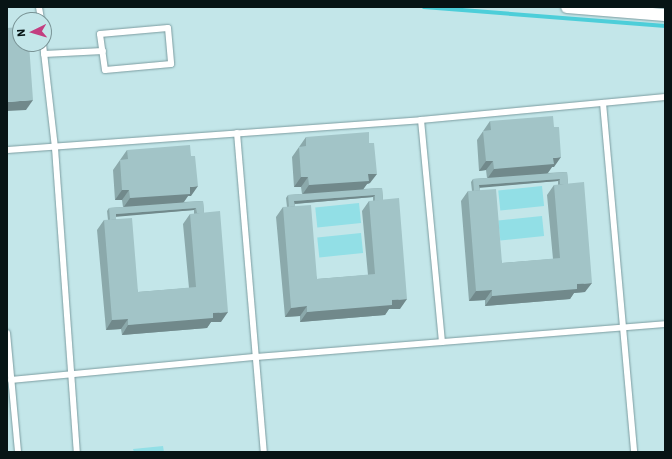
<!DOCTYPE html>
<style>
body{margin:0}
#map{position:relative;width:672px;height:459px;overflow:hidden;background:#c3e6e9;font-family:"IBM Plex Sans",sans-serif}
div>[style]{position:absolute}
.green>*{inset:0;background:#92dfe6;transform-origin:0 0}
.stream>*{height:3.5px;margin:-1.75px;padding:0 1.75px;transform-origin:1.75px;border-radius:1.75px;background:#4dced9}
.roads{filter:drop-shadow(0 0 1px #7b9ca0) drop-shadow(0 0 1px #7b9ca0)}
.service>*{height:6px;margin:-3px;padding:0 3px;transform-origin:3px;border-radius:3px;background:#fff}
.minor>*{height:12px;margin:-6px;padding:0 6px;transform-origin:6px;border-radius:6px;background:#fff}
.wall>*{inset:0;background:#8ba9ab}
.shaded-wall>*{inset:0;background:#71898b}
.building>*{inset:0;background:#a2c4c7}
span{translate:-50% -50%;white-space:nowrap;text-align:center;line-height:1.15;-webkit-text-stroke:3.5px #c3e6e9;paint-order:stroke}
.frame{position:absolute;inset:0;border:8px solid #071415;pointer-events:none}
.north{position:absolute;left:12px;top:12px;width:40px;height:40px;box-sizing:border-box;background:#c3e6e9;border:1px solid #789294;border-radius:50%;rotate:265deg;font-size:11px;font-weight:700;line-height:16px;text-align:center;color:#071415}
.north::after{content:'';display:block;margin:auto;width:14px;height:18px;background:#c33e80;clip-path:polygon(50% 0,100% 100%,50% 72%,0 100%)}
</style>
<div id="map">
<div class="green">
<div style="left:542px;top:186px;width:20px;height:44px;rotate:84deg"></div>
<div style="left:359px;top:203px;width:20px;height:44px;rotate:84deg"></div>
<div style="left:542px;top:216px;width:20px;height:44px;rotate:84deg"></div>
<div style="left:361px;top:233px;width:20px;height:44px;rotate:84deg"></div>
<div style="clip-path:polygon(163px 446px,164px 452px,134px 452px,133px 449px)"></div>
</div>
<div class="stream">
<div style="left:424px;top:7px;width:242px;rotate:4.5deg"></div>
</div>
<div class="roads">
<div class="service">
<div style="left:39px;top:7px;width:13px;rotate:81deg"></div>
<div style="left:168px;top:28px;width:36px;rotate:85deg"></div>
<div style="left:171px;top:64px;width:66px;rotate:174.8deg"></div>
<div style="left:105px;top:70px;width:36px;rotate:-98deg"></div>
<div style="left:100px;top:34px;width:68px;rotate:-5deg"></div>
<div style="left:43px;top:44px;width:105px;rotate:83.4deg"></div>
<div style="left:55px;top:148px;width:305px;rotate:85.9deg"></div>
<div style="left:44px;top:54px;width:59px;rotate:-2.9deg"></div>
<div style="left:603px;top:103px;width:350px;rotate:84.9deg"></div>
<div style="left:421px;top:120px;width:223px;rotate:84.6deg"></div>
<div style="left:237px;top:133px;width:320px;rotate:85.2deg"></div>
<div style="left:7px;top:150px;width:415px;rotate:-4.1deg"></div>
<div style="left:421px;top:120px;width:245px;rotate:-5.4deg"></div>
<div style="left:7px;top:333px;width:120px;rotate:84.7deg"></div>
<div style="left:11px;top:380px;width:246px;rotate:-5.4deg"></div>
<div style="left:256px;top:357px;width:410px;rotate:-4.6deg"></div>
</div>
<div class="minor">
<div style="left:567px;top:7px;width:98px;rotate:4.7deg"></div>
</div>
</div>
<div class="wall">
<div style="clip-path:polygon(evenodd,490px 121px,554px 167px,552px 167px,548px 173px,567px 172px,568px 184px,585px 292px,574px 293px,570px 299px,485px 306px,485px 300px,469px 301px,461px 201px,468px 191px,472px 191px,471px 182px,473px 179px,487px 178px,486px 170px,479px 171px,477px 140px,490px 121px,558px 181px,558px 185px,554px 185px,547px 195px,553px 259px,502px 263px,480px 190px,480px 187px,558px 181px)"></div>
<div style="clip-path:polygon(evenodd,306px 137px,370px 183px,367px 184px,363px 189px,382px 188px,383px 200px,400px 309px,389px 309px,385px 315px,300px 322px,300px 316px,285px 317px,276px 217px,283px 207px,287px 207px,286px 198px,288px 195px,302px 194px,301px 187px,294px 187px,292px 157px,306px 137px,373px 197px,373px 201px,369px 201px,362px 211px,368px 275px,317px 279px,295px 206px,295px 204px,373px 197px)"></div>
<div style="clip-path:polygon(evenodd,127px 150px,191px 196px,188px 196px,184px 202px,203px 201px,204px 213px,221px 322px,211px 322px,207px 328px,122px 335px,121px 329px,106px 330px,97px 230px,104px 220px,108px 220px,107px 211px,109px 208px,123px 207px,122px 200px,115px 200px,113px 170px,127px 150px,194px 210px,194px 214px,190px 214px,183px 224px,189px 288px,138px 292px,116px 219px,116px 216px,194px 210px)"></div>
</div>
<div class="shaded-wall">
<div style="clip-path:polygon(33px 100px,26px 110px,7px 111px,7px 102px)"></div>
<div style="clip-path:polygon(561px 157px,554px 167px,552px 167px,547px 174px,487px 179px,494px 169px,553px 158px)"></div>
<div style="clip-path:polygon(486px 161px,493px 161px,486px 170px,479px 171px)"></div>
<div style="clip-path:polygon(368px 174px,377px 174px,370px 183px,367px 184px,362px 191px,302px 195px,309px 185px)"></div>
<div style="clip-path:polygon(301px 177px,308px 177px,301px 187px,294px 187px)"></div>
<div style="clip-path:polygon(560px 179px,558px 181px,478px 188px,479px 185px)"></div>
<div style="clip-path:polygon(198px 186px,191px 196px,188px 196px,183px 203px,123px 208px,130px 198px,190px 187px)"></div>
<div style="clip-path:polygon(122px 190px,129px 190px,122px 200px,115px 200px)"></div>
<div style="clip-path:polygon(375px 195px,373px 197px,293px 204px,294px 201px)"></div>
<div style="clip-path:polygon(196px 208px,194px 210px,114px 217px,116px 214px)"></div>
<div style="clip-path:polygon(592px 283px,585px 292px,574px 293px,570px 299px,485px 306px,492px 296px,577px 284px)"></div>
<div style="clip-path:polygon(492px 290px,485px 300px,469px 301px,476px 291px)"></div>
<div style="clip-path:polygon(407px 299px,400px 309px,389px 309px,385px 315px,300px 322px,307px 312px,392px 300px)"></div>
<div style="clip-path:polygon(307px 306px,300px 316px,285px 317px,291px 308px)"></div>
<div style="clip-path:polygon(228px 312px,221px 322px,211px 322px,207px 328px,122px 335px,128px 325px,213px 313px)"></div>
<div style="clip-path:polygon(128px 319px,121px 329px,106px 330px,112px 320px)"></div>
</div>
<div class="building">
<div style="clip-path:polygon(20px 27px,20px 44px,29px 44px,33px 100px,7px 102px,7px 28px)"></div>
<div style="clip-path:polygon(553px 116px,554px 127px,559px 127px,561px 157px,553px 158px,554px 164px,494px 169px,493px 161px,486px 161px,483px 131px,491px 130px,490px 121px)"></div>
<div style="clip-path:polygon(369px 132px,369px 143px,374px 143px,377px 174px,368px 174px,369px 181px,309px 185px,308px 177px,301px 177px,299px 147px,306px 146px,306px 137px)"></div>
<div style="clip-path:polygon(190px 145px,191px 156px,195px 156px,198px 186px,190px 187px,190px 194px,130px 198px,129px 190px,122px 190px,120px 160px,128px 159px,127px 150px)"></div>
<div style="clip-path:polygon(567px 172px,568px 184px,560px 184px,560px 179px,479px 185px,480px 190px,474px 191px,473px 179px)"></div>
<div style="clip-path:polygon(584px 182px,592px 283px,577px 284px,577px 289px,492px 296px,492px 290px,476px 291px,468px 191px,496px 189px,502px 263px,560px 258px,554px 185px)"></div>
<div style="clip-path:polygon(382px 188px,383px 200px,375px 201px,375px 195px,294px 201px,295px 206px,289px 207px,288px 195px)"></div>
<div style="clip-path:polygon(399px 198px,407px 299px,392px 300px,392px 305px,307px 312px,307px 306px,291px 308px,283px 207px,311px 205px,317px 279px,375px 274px,369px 201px)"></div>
<div style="clip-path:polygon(203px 201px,204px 213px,197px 213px,196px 208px,116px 214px,116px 219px,110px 220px,109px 208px)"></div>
<div style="clip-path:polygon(220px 211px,228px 312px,213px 313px,213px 318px,128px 325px,128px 319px,112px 320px,104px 220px,132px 218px,138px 292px,196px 287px,190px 214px)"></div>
</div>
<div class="frame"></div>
<div class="north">N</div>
</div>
